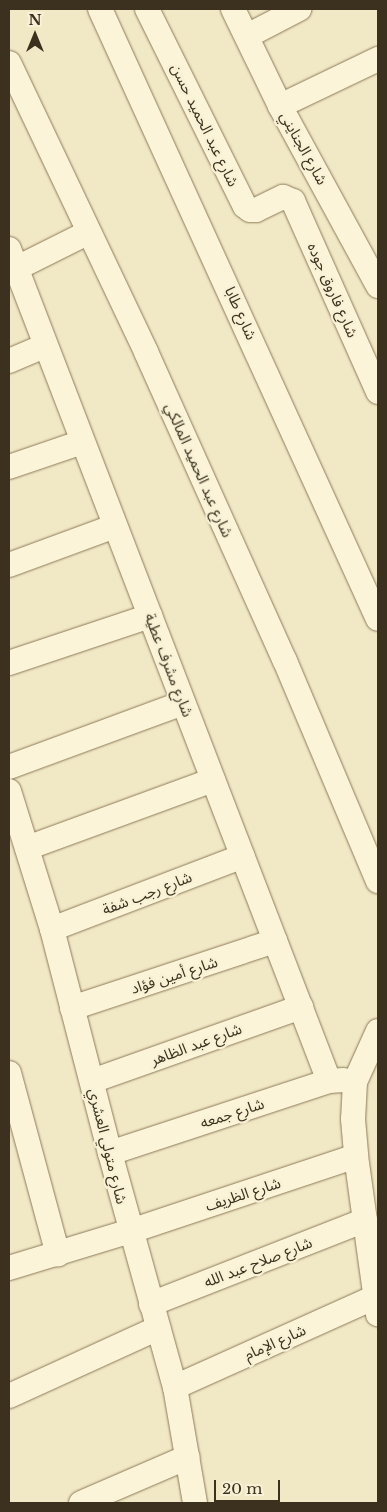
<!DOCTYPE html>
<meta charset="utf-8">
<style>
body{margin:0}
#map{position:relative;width:387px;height:1512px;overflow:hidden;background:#f1e8c5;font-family:"Libre Baskerville","Noto Sans Arabic",serif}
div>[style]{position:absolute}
.roads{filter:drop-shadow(0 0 1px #8d7a59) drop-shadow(0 0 1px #8d7a59)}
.street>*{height:24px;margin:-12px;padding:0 12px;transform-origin:12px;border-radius:12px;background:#fbf4d9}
span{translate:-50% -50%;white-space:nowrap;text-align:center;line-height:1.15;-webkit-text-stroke:4.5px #f8f1d5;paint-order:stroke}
.street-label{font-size:15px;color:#3c301e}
.frame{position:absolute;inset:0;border:10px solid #3c301e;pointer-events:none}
.north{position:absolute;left:10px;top:10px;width:50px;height:50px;-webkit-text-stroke:4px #f8f1d5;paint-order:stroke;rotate:0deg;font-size:14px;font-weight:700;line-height:20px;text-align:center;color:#3c301e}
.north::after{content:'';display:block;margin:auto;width:18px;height:22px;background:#3c301e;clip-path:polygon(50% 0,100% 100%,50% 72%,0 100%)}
.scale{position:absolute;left:214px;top:1480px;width:66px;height:22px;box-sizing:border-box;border:2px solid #3c301e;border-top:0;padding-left:6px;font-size:15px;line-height:18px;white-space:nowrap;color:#3c301e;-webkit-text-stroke:4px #f8f1d5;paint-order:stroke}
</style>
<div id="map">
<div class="roads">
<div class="street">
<div style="left:100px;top:9px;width:670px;rotate:65.5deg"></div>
<div style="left:147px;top:9px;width:220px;rotate:63.6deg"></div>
<div style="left:245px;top:206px;width:6px;rotate:39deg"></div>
<div style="left:250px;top:210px;width:6px"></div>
<div style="left:256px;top:210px;width:30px;rotate:-26deg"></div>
<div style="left:283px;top:197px;width:11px;rotate:22deg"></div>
<div style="left:293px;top:201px;width:209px;rotate:66deg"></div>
<div style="left:233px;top:9px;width:108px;rotate:64.1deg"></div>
<div style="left:280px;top:106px;width:205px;rotate:61.4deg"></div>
<div style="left:247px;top:36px;width:59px;rotate:-27.4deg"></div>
<div style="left:9px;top:63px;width:320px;rotate:64.6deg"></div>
<div style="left:146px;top:352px;width:339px;rotate:65.8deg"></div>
<div style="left:285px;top:661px;width:239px;rotate:67.1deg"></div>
<div style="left:280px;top:106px;width:109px;rotate:-25.6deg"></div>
<div style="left:9px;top:249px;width:891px;rotate:68.96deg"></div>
<div style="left:9px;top:272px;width:89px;rotate:-26.6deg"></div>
<div style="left:9px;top:361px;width:39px;rotate:-23deg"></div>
<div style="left:9px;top:467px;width:77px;rotate:-18.9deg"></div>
<div style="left:9px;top:565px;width:113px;rotate:-20.2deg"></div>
<div style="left:9px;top:663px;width:149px;rotate:-18.4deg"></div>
<div style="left:9px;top:767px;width:185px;rotate:-20.2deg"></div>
<div style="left:9px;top:791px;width:145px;rotate:72.7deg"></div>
<div style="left:52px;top:929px;width:231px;rotate:75.5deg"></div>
<div style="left:110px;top:1153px;width:243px;rotate:74.5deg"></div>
<div style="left:175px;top:1387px;width:118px;rotate:80.2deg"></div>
<div style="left:27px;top:848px;width:198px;rotate:-20.1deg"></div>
<div style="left:52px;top:929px;width:204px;rotate:-20.9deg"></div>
<div style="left:72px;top:1008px;width:214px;rotate:-18.3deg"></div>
<div style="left:378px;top:1031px;width:56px;rotate:114.3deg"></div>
<div style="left:355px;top:1082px;width:37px;rotate:93deg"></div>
<div style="left:353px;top:1119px;width:37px;rotate:85deg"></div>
<div style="left:356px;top:1156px;width:160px;rotate:82.1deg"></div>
<div style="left:9px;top:1073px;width:188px;rotate:74.9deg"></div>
<div style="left:92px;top:1081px;width:222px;rotate:-19.5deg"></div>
<div style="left:110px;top:1153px;width:231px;rotate:-18.2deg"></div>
<div style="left:329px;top:1081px;width:15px;rotate:-4deg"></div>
<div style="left:9px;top:1268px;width:127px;rotate:-16.9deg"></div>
<div style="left:131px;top:1231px;width:237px;rotate:-18.4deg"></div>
<div style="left:151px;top:1304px;width:230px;rotate:-21.4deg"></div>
<div style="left:175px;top:1387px;width:219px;rotate:-24.2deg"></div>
<div style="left:9px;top:1396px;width:164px;rotate:-24.5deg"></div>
<div style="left:81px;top:1503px;width:116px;rotate:-23.3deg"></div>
</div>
</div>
<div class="street-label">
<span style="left:205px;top:125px;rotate:64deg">شارع عبد الحميد حسن</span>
<span style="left:304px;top:148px;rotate:61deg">شارع الجنايني</span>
<span style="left:333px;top:290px;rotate:66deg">شارع فاروق جوده</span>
<span style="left:241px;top:313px;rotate:66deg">شارع طابا</span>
<span style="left:199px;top:470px;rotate:66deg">شارع عبد الحميد المالكي</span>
<span style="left:169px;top:665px;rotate:69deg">شارع مشرف عطية</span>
<span style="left:147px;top:893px;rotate:-21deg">شارع رجب شفة</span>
<span style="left:174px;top:975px;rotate:-18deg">شارع أمين فؤاد</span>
<span style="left:196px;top:1044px;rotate:-20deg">شارع عبد الظاهر</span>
<span style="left:232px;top:1113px;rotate:-18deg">شارع جمعه</span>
<span style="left:108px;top:1146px;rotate:76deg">شارع متولي العشري</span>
<span style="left:243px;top:1194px;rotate:-18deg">شارع الظريف</span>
<span style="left:258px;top:1262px;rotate:-21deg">شارع صلاح عبد الله</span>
<span style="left:275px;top:1342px;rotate:-24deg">شارع الإمام</span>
</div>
<div class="frame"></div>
<div class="north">N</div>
<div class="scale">20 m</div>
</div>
